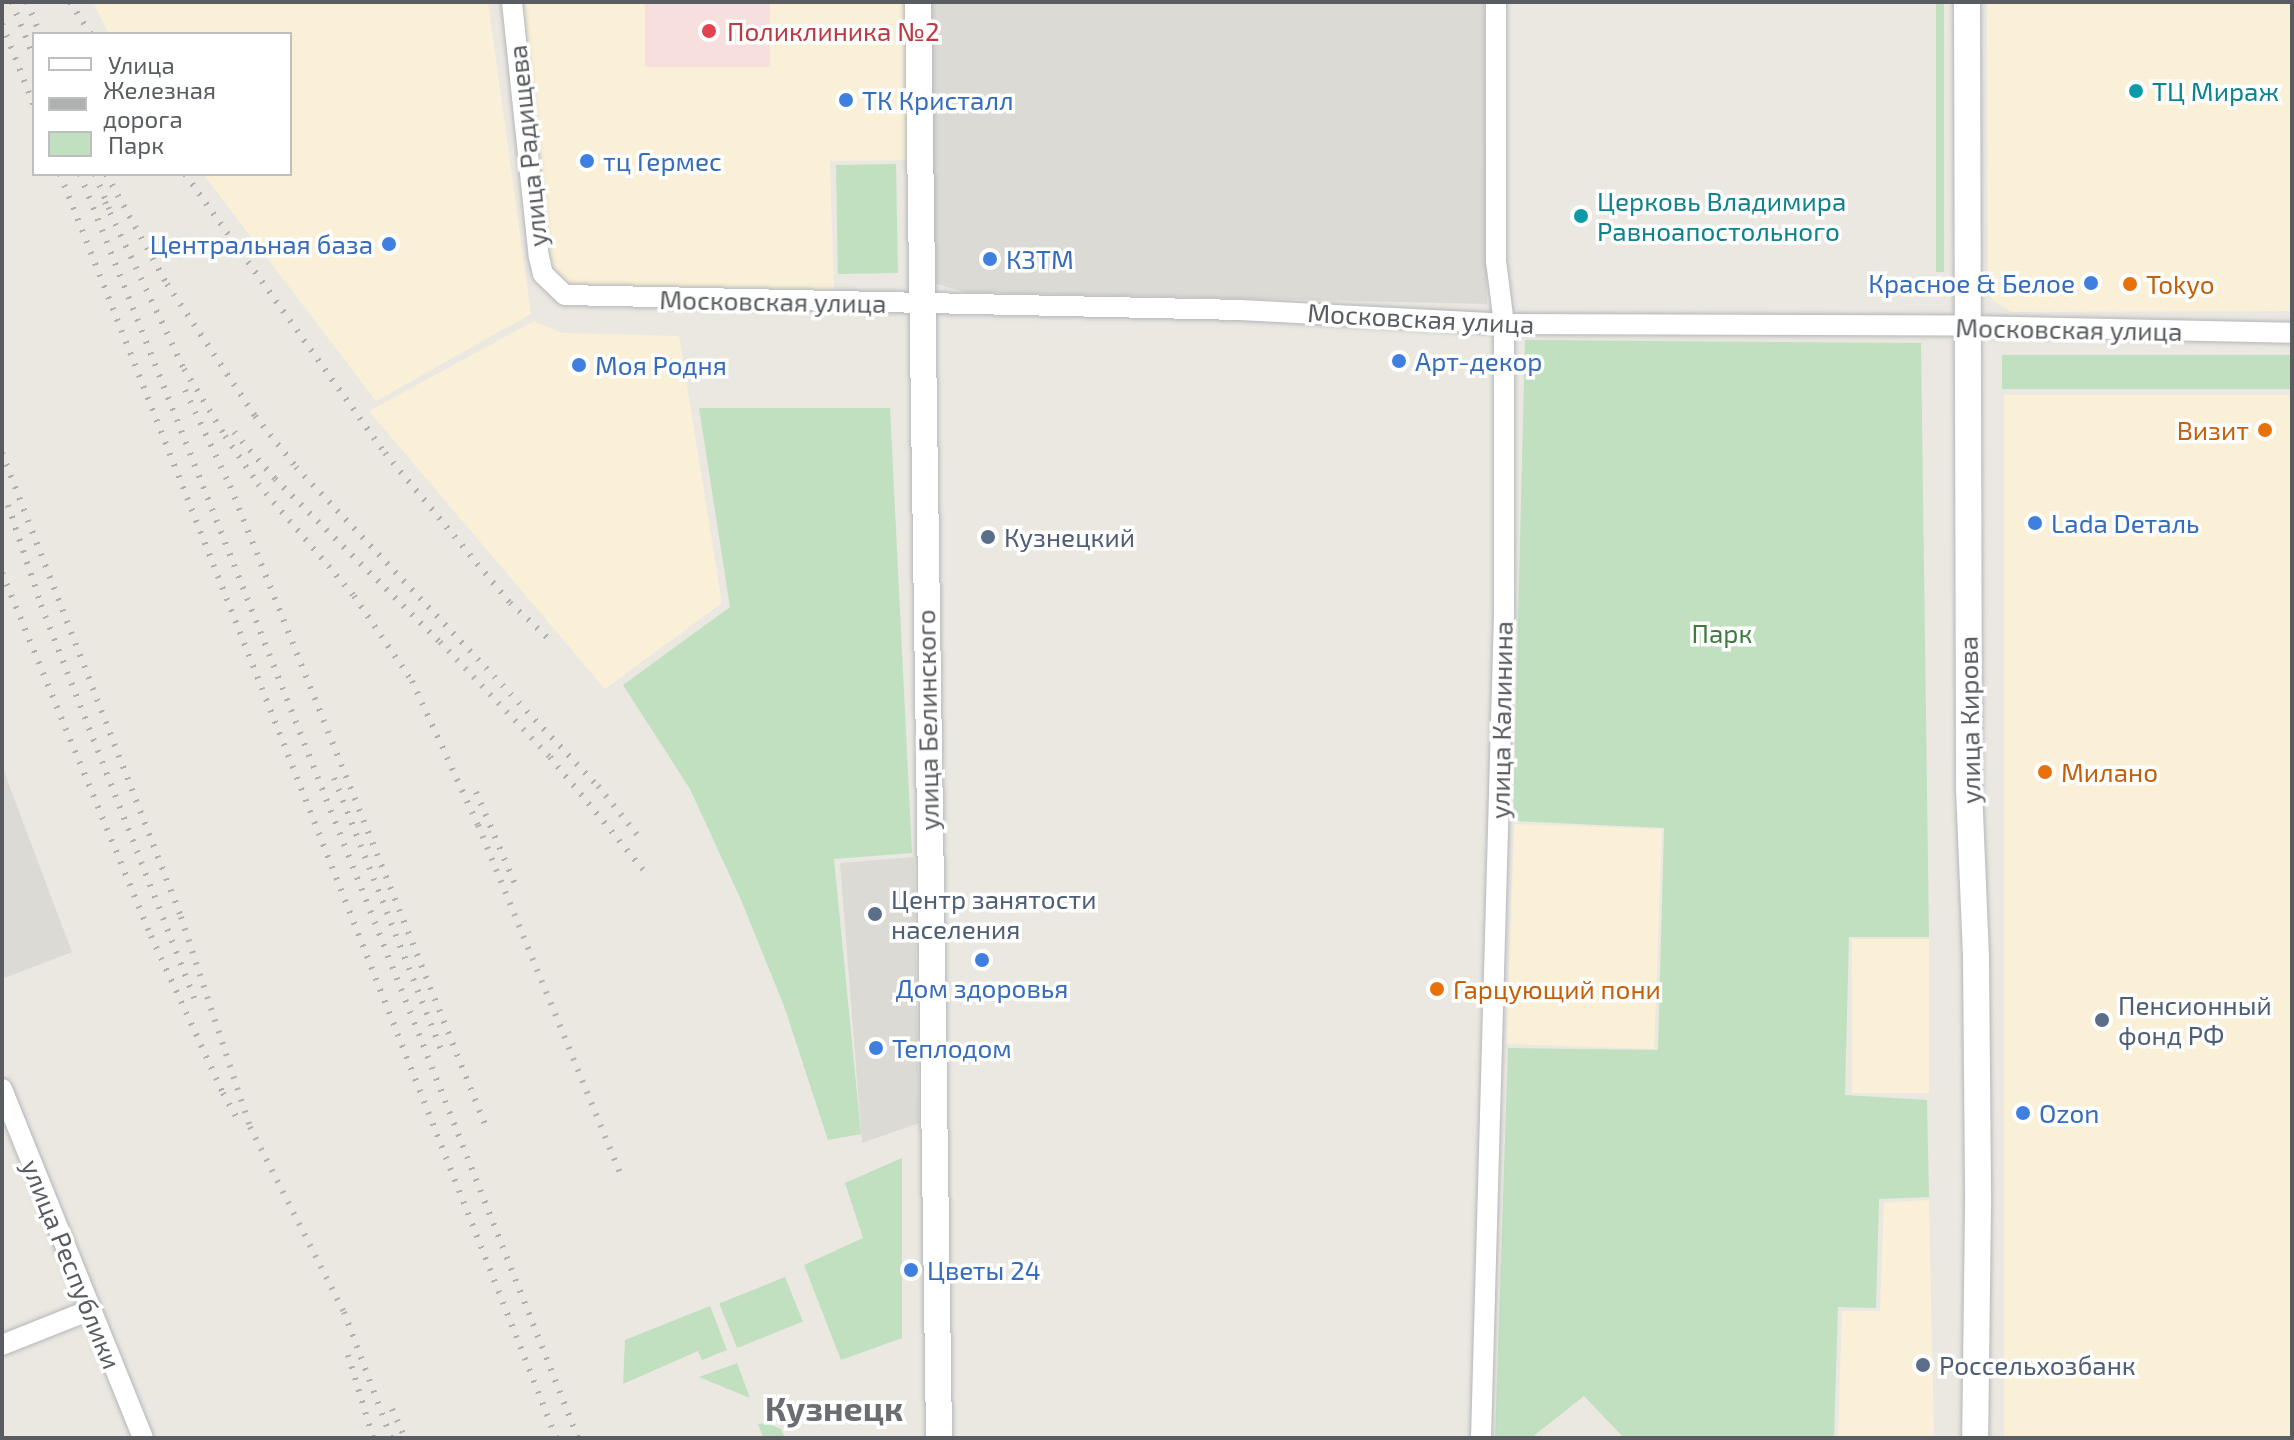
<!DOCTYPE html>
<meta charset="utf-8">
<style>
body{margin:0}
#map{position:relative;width:2294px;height:1440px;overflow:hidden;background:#ebe8e1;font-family:"Exo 2",sans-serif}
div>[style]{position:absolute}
.commercial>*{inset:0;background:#f9f0d7;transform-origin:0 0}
.industrial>*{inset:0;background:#dcdad5}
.medical>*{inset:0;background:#f7dfdd;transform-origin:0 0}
.green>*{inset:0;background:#c0e0c0;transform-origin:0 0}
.roads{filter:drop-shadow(0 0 2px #b3b6ba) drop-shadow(0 0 2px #b3b6ba)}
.minor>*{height:20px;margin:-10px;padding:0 10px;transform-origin:10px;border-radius:10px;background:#fff}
.tertiary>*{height:26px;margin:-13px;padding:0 13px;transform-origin:13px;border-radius:13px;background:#fff}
.rail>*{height:6px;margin-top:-3px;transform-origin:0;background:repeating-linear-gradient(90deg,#afb0b0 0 2px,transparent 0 12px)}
.dots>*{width:22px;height:22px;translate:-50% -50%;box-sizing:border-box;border:4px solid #fff;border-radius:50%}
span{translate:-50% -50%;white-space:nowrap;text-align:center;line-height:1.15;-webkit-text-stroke:7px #fff;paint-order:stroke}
.health-label{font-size:26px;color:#be3a42}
.left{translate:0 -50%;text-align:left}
.culture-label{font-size:26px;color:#0d838f}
.shop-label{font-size:26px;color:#366cbe}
.right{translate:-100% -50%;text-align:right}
.street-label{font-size:26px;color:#595c60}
.food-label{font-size:26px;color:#c56008}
.service-label{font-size:26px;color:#4e5e75}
.park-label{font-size:26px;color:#3d7c3e}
.district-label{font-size:34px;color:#6a6e72;font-weight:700}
.frame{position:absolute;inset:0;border:4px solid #595c60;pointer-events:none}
.legend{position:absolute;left:32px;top:32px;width:260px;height:144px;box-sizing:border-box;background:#fff;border:2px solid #bdbebf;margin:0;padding:10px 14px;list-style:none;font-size:24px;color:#595c60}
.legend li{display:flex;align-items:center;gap:16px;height:40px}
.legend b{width:40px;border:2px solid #bdbebf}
</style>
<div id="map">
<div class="commercial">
<div style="clip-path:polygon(93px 2px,488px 2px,531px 314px,376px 401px,203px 174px,290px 174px,290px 34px,109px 34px)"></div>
<div style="clip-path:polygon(522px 2px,911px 2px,911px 160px,830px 161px,834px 296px,576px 291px,555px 276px,547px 260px)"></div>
<div style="clip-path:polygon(1987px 2px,2292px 2px,2292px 311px,2012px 312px,1993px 301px,1988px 291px)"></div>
<div style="clip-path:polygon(534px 321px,562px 333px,679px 336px,722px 603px,605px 689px,369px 411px)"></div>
<div style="left:2004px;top:395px;width:288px;height:1043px"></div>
<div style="left:1514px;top:824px;width:148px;height:220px;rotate:2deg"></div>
<div style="left:1852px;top:939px;width:77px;height:154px"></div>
<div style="clip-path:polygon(1929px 1200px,1934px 1438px,1838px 1438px,1842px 1311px,1880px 1311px,1884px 1203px)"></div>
</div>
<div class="industrial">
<div style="clip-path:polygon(932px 2px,1484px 2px,1487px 304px,964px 292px,934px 283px)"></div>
<div style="clip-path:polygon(2px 766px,72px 952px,2px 979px)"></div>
<div style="clip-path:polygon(914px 857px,919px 1123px,862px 1143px,840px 863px)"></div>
</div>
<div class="medical">
<div style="left:645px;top:2px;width:125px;height:65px"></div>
</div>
<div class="green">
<div style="left:1936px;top:2px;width:8px;height:270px"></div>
<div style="left:896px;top:164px;width:109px;height:60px;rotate:89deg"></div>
<div style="clip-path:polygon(1525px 340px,1921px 343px,1929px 937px,1849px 937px,1845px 1095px,1927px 1100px,1929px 1197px,1879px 1199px,1876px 1308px,1838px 1307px,1834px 1438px,1624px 1438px,1584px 1396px,1531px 1438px,1495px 1438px,1508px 1048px,1658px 1050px,1664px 828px,1513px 821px)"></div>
<div style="left:2002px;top:355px;width:290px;height:34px"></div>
<div style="clip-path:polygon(699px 408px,890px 408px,912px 853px,834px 859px,861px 1134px,828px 1140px,784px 1006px,741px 900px,690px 789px,623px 685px,730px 607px)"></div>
<div style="clip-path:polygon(902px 1158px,902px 1338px,841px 1360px,804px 1265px,863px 1238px,845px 1183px)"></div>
<div style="left:785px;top:1277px;width:48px;height:71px;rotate:68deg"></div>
<div style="clip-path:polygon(710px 1306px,727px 1350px,702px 1360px,698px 1351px,623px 1384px,625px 1340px)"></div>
<div style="clip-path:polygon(737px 1363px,750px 1398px,699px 1377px)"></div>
<div style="clip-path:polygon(767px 1423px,781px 1429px,785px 1438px,763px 1437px,758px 1424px)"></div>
</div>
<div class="roads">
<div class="minor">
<div style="left:512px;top:2px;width:256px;rotate:84deg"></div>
<div style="left:539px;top:257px;width:17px;rotate:77deg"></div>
<div style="left:543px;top:274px;width:30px;rotate:44deg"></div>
<div style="left:565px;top:295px;width:675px;rotate:1.27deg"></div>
<div style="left:1240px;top:310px;width:264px;rotate:3deg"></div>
<div style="left:1504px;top:324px;width:462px;rotate:0.2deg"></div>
<div style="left:1966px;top:326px;width:326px;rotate:1.2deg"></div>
<div style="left:2px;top:1089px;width:376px;rotate:68deg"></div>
<div style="left:2px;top:1345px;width:95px;rotate:-21.7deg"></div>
<div style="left:1481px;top:1438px;width:824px;rotate:-88.4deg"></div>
<div style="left:1504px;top:614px;width:290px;rotate:-90deg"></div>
<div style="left:1504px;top:324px;width:64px;rotate:-97.2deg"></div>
<div style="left:1496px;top:261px;width:259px;rotate:-90deg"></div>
</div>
<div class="tertiary">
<div style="left:918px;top:2px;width:1436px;rotate:89.16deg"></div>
<div style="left:1967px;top:2px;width:787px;rotate:89.85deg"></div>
<div style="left:1969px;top:789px;width:169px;rotate:87.6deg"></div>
<div style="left:1976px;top:958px;width:248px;rotate:89.5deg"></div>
<div style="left:1978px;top:1206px;width:232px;rotate:90.7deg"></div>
</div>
</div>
<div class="rail">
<div style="left:12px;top:2px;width:60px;rotate:68.6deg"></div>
<div style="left:27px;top:2px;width:35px;rotate:68deg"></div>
<div style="left:70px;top:2px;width:38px;rotate:57deg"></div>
<div style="left:2px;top:24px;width:88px;rotate:68.7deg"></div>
<div style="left:60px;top:174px;width:1358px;rotate:68.57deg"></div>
<div style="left:80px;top:174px;width:1359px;rotate:68.5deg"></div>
<div style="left:95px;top:174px;width:38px;rotate:68deg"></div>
<div style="left:106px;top:174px;width:126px;rotate:61deg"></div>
<div style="left:167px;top:284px;width:159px;rotate:56.3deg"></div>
<div style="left:255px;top:416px;width:65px;rotate:51.2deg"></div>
<div style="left:296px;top:467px;width:439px;rotate:46.6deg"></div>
<div style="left:598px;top:786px;width:72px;rotate:51.2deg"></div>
<div style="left:185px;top:174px;width:343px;rotate:54.4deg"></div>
<div style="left:385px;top:453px;width:195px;rotate:50.2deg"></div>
<div style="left:510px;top:603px;width:57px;rotate:42.9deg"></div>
<div style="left:105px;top:202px;width:185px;rotate:64.7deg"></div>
<div style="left:184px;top:369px;width:79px;rotate:58.5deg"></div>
<div style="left:225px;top:436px;width:58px;rotate:55.5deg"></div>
<div style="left:258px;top:484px;width:148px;rotate:49.4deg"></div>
<div style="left:354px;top:596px;width:103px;rotate:55.7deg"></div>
<div style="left:412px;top:681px;width:158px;rotate:65.4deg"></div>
<div style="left:478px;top:825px;width:374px;rotate:67.8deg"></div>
<div style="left:185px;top:390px;width:106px;rotate:64.9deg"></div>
<div style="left:230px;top:486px;width:690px;rotate:68.23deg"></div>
<div style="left:234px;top:432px;width:62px;rotate:48.9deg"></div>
<div style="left:275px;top:479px;width:232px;rotate:44.7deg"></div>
<div style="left:440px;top:642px;width:159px;rotate:46.3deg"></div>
<div style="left:550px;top:757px;width:151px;rotate:50.4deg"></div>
<div style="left:2px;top:453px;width:497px;rotate:68.9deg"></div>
<div style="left:181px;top:917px;width:221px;rotate:71.8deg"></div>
<div style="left:250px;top:1127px;width:208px;rotate:63.1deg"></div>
<div style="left:344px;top:1312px;width:134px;rotate:69.5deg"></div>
<div style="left:8px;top:505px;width:105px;rotate:71.7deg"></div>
<div style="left:41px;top:605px;width:430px;rotate:68.7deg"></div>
<div style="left:2px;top:573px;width:392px;rotate:67.7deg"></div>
<div style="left:151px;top:936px;width:173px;rotate:65.4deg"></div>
<div style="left:223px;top:1093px;width:35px;rotate:61deg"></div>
<div style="left:334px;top:778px;width:292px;rotate:68.5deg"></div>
<div style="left:476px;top:792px;width:100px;rotate:67deg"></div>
<div style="left:348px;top:1355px;width:87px;rotate:73.2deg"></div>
<div style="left:392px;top:1409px;width:32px;rotate:66deg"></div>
</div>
<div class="dots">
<div style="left:709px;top:31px;background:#e0444e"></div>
<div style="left:2136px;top:91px;background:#0f9aa8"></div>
<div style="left:846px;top:100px;background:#3f7fe0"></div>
<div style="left:587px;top:161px;background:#3f7fe0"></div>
<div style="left:1581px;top:216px;background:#0f9aa8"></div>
<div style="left:389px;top:244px;background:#3f7fe0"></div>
<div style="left:990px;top:259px;background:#3f7fe0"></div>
<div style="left:2091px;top:283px;background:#3f7fe0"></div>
<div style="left:2130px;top:284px;background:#e8710a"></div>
<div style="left:1399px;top:361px;background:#3f7fe0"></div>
<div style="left:579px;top:365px;background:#3f7fe0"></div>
<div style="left:2265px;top:430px;background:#e8710a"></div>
<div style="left:2035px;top:523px;background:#3f7fe0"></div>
<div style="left:988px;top:537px;background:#5c6f8a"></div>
<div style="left:2045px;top:772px;background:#e8710a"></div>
<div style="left:875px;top:914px;background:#5c6f8a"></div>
<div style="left:982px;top:960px;background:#3f7fe0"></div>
<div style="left:1437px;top:989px;background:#e8710a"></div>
<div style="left:2102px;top:1020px;background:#5c6f8a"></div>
<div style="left:876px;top:1048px;background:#3f7fe0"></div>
<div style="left:2023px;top:1113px;background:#3f7fe0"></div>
<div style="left:911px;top:1270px;background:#3f7fe0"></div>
<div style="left:1923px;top:1365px;background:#5c6f8a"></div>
</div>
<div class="health-label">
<span class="left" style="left:727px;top:31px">Поликлиника №2</span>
</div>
<div class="culture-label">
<span class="left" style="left:2152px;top:91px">ТЦ Мираж</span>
<span class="left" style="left:1597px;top:216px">Церковь Владимира<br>Равноапостольного</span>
</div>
<div class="shop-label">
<span class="left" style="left:862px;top:100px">ТК Кристалл</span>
<span class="left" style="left:603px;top:161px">тц Гермес</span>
<span class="right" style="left:373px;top:244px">Центральная база</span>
<span class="left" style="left:1006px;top:259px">КЗТМ</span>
<span class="right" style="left:2075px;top:283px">Красное &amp; Белое</span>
<span class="left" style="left:1415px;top:361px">Арт-декор</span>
<span class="left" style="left:595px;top:365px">Моя Родня</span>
<span class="left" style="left:2051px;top:523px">Lada Dеталь</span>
<span style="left:982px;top:988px">Дом здоровья</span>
<span class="left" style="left:892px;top:1048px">Теплодом</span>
<span class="left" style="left:2039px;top:1113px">Ozon</span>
<span class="left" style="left:927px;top:1270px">Цветы 24</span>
</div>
<div class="street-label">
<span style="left:527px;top:146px;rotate:-96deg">улица Радищева</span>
<span style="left:773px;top:301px;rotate:1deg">Московская улица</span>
<span style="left:1421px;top:318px;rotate:3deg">Московская улица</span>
<span style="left:2069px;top:329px;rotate:1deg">Московская улица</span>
<span style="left:927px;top:720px;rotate:-91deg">улица Белинского</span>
<span style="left:1501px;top:720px;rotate:-89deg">улица Калинина</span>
<span style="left:1969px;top:720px;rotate:-91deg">улица Кирова</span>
<span style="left:72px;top:1264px;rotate:68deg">улица Республики</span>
</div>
<div class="food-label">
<span class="left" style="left:2146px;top:284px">Tokyo</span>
<span class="right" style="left:2249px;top:430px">Визит</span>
<span class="left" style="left:2061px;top:772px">Милано</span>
<span class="left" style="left:1453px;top:989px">Гарцующий пони</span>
</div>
<div class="service-label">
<span class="left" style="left:1004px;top:537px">Кузнецкий</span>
<span class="left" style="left:891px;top:914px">Центр занятости<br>населения</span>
<span class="left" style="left:2118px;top:1020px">Пенсионный<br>фонд РФ</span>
<span class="left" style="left:1939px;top:1365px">Россельхозбанк</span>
</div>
<div class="park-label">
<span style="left:1722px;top:633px">Парк</span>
</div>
<div class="district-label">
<span style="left:834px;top:1408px">Кузнецк</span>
</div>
<div class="frame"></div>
<ul class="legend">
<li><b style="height:10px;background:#fff"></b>Улица</li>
<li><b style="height:10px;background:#afb0b0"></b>Железная дорога</li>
<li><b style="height:22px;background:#c0e0c0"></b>Парк</li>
</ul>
</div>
